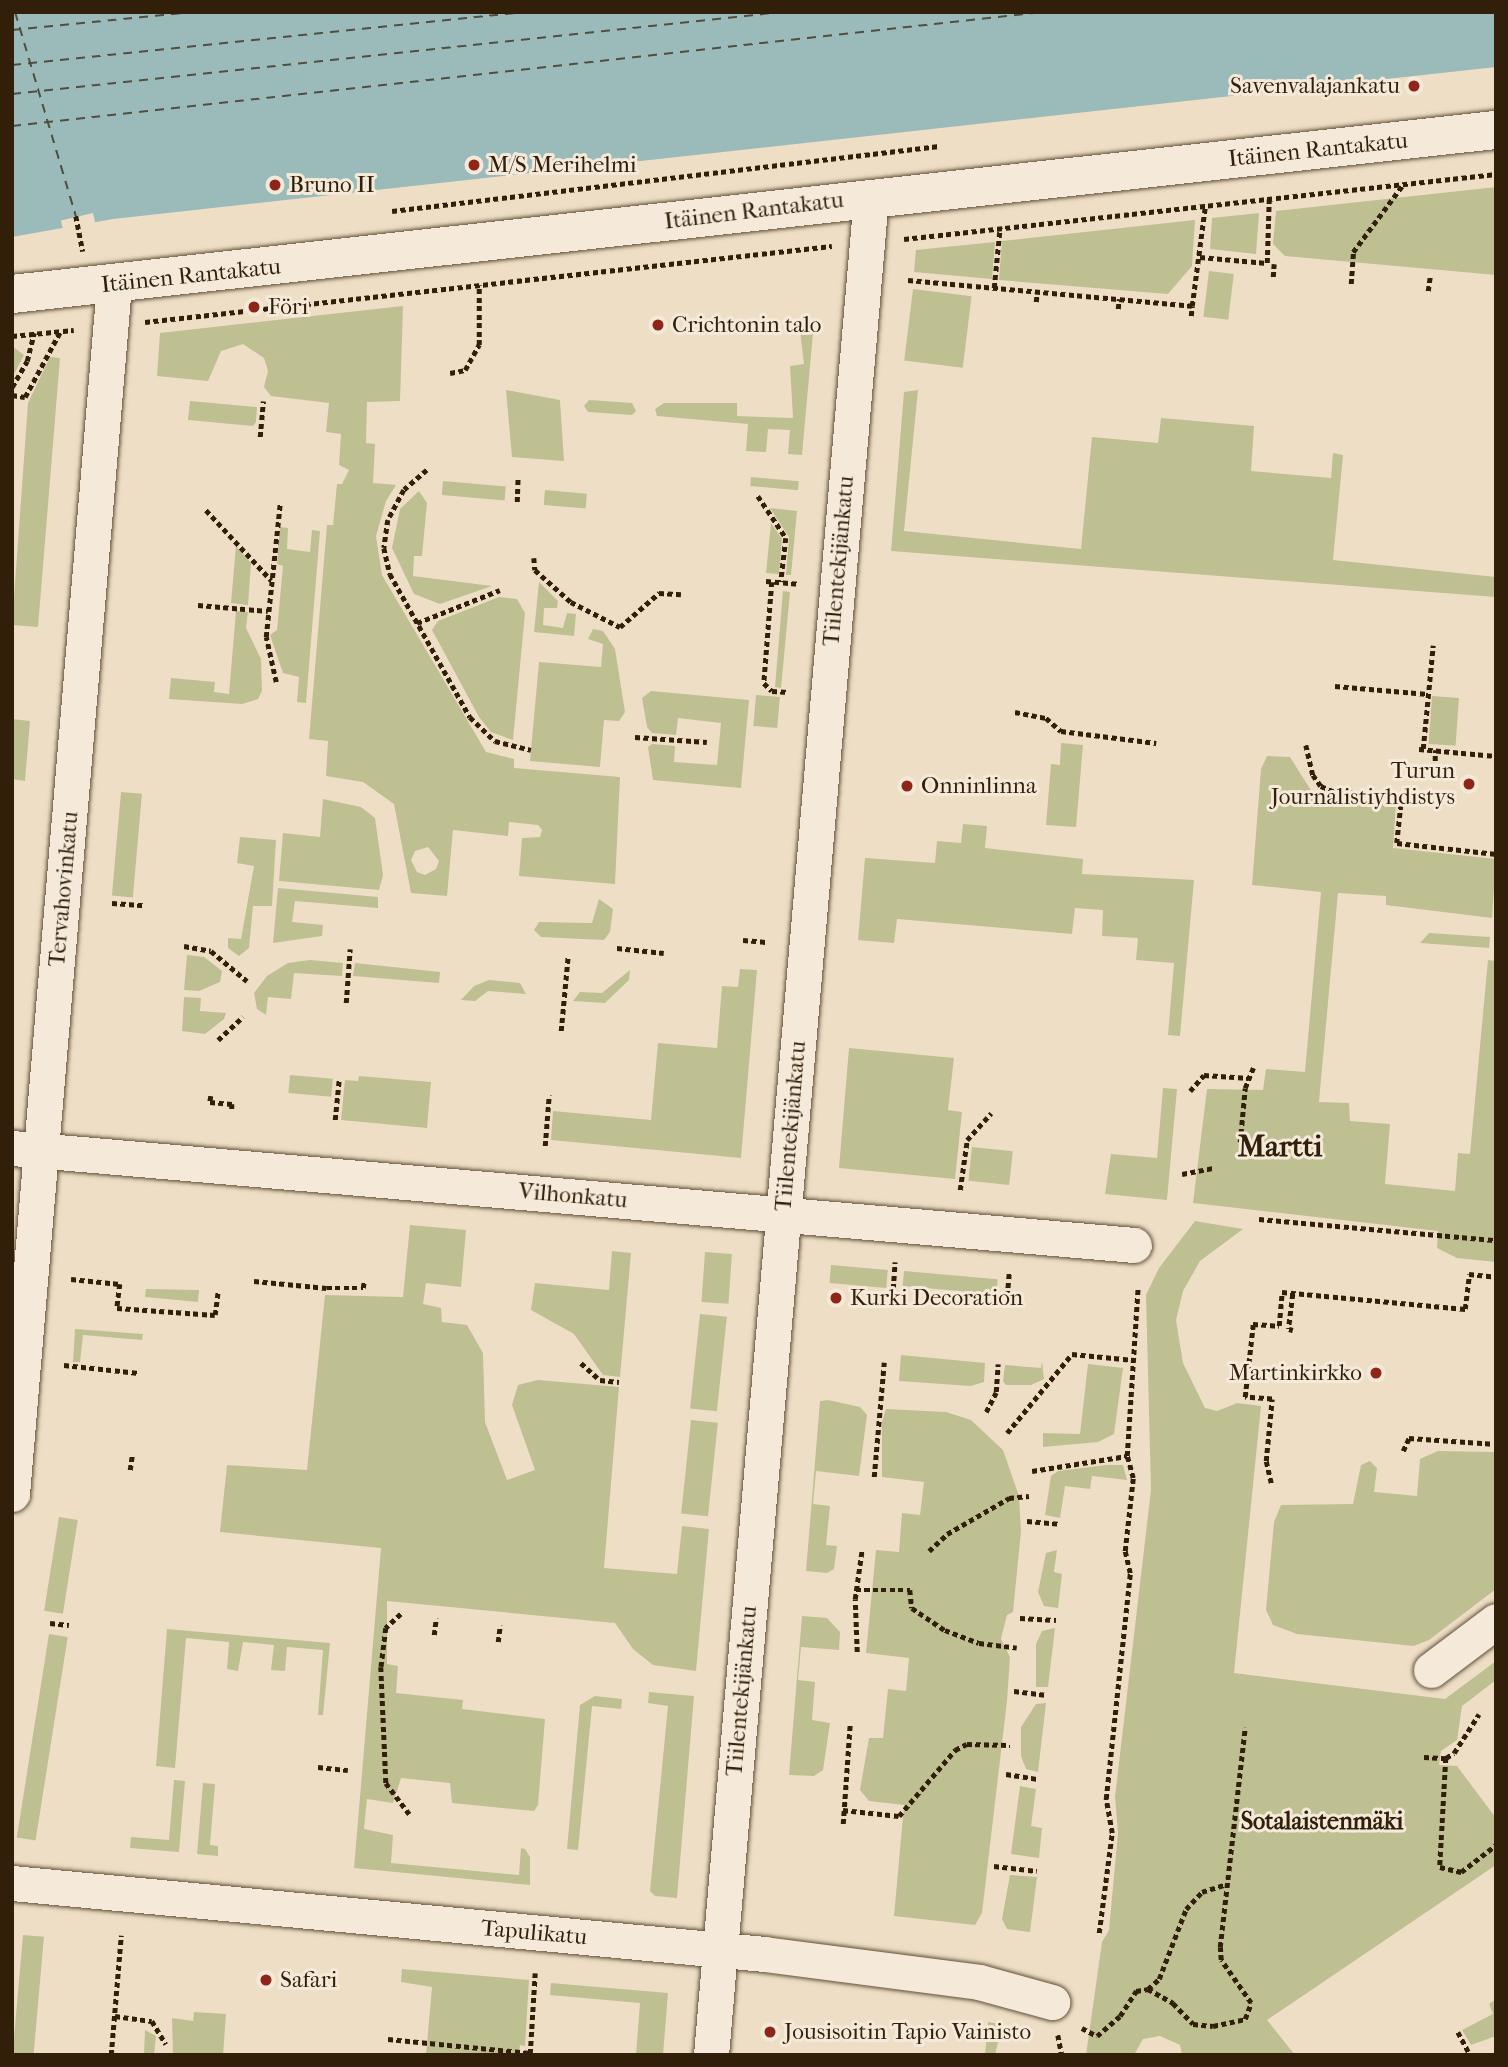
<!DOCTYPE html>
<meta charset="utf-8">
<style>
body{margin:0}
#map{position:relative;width:1508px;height:2067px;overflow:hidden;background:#efdec6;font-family:"IM FELL French Canon",serif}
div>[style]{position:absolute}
.green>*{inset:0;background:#bec092;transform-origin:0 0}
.water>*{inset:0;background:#9abbba}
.pier>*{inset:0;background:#efdec6;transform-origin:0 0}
.ferry>*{height:2px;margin-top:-1px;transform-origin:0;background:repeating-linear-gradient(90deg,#504e3e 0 9px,transparent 0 16px)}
.path>*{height:4.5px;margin-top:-2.25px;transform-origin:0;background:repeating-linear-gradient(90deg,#311f09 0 5px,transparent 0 8.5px)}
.roads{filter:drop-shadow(0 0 2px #604f38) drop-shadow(0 0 2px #604f38)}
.street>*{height:35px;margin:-17.5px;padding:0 17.5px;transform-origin:17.5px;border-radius:17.5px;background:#f5eada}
.secondary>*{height:38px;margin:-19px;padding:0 19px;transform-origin:19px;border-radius:19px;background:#f5eada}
.dots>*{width:19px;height:19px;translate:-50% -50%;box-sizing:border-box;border:4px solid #f5eada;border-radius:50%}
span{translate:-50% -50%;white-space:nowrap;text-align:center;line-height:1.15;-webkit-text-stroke:6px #f5eada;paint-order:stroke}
.poi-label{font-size:23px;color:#311f09}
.right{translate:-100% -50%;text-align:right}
.left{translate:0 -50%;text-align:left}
.street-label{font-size:23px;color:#311f09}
.neighbourhood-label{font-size:24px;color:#311f09;font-weight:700}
.district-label{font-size:30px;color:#311f09;font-weight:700}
.frame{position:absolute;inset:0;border:14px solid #311f09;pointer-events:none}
</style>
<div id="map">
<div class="green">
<div style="clip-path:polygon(1496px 187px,1496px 275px,1285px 256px,1273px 244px,1276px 211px)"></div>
<div style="clip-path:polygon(1259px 213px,1256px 254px,1210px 249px,1212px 218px)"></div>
<div style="clip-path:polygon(1195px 220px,1192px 266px,1168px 294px,999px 280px,1002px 241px)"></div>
<div style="clip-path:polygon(995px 242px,992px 279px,914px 272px,916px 250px)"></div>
<div style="left:1209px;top:271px;width:25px;height:46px;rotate:7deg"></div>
<div style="left:913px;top:289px;width:59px;height:72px;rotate:7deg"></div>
<div style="clip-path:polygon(evenodd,403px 306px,400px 401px,367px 402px,366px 443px,375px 444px,373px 483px,396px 485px,386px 501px,376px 536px,382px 575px,486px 752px,514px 759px,514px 768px,620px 777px,615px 884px,519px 876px,522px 838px,540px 837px,542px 830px,538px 825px,509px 822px,508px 836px,453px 830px,447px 896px,411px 893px,394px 804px,363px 782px,326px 776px,328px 741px,309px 739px,327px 525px,333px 525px,337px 484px,342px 484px,349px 470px,339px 465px,341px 434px,326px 432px,329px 403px,271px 396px,264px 387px,268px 371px,264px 358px,243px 344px,221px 351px,208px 381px,157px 376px,160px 333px,403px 306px,428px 847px,439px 861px,436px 869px,425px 875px,417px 872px,411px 860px,415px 851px,428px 847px)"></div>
<div style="clip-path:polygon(814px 322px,802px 455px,788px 454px,790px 430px,768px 429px,766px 452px,746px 451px,748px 424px,657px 416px,655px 409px,664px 403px,737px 403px,737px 416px,793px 418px,790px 366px,804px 364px,799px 323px)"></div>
<div style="clip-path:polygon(12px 346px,24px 355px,12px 378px)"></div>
<div style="clip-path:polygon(50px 357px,60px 358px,38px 627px,12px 625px,28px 403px)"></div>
<div style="clip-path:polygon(506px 390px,560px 400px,564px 461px,512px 457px)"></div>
<div style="clip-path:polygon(918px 390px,904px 531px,1081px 549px,1092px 437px,1158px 443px,1161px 418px,1254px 426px,1251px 471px,1331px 478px,1333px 453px,1343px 455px,1333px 560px,1496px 577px,1496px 597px,891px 551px,904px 392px)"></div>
<div style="clip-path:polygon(589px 400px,632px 403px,636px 411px,632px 415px,588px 412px,584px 406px)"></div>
<div style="clip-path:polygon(190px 401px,257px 407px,256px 422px,253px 426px,188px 420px)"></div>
<div style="left:751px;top:477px;width:48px;height:9px;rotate:5deg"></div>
<div style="left:443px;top:481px;width:63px;height:14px;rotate:5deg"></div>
<div style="left:545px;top:490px;width:42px;height:15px;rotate:5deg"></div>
<div style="clip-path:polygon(419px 491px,427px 503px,422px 556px,414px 556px,413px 576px,492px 586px,440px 604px,414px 594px,392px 548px,400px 509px)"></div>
<div style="clip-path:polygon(770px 508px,797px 511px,791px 575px,786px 575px,789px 537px)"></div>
<div style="clip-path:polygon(771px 523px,782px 539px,779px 574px,766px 573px)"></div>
<div style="clip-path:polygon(280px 527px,288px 528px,287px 549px,310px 552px,312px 530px,320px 531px,306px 703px,297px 702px,299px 677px,283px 673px,270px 635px,277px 630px,283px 566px,277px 564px)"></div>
<div style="clip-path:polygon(236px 546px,251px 563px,248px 605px,231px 603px)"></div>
<div style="clip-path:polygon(539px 582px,558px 601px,557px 608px,544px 608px,543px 625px,563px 628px,567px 613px,576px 614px,574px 636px,534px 632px)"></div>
<div style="clip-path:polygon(783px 591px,790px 592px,781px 688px,775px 687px)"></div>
<div style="clip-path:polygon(499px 597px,517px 599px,525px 613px,513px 740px,491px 732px,479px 717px,432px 630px,438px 621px)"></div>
<div style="clip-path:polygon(236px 611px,248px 612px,246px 628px,261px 659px,262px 691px,258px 699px,242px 704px,169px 699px,171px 678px,215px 682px,214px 692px,229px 694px)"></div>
<div style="clip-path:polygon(593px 629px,603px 631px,615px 649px,625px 712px,619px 721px,604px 720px,600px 767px,530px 761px,539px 662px,601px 667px,603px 644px,588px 639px)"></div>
<div style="clip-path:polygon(651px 691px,749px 700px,741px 788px,653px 780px,648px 747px,652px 744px,675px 746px,674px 762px,717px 765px,721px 723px,678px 718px,676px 735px,652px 733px,647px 727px,642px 698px)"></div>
<div style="left:756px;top:695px;width:24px;height:31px;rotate:5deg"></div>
<div style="left:1432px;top:696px;width:27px;height:48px;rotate:4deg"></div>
<div style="clip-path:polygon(12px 719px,30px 721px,25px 781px,12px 779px)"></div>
<div style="clip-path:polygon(1061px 743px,1083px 745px,1076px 827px,1046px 825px,1051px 764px,1060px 765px)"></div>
<div style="clip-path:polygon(1267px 756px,1290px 757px,1312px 792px,1396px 803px,1393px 848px,1496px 859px,1492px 918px,1386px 905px,1386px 896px,1338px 893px,1319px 1102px,1349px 1103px,1350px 1121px,1390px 1124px,1385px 1184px,1455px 1191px,1458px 1153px,1470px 1154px,1488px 960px,1496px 961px,1496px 1262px,1457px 1258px,1437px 1248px,1438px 1231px,1193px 1203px,1207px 1089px,1263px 1090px,1266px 1069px,1305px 1072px,1321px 892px,1252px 885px,1261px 769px)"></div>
<div style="left:121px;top:792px;width:21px;height:104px;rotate:5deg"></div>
<div style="clip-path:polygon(323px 799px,361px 807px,375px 818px,383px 875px,379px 890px,279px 881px,283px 833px,320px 837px)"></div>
<div style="clip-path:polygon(963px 824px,987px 826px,985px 848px,1083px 859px,1082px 874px,1194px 880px,1180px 1036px,1168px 1035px,1174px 963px,1136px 960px,1138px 938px,1102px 936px,1103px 910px,1075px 908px,1072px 934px,897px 919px,894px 943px,858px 940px,865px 858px,935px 863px,937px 841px,961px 843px)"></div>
<div style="clip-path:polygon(240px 837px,276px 840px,272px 906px,253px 906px,249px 948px,239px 956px,228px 948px,228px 938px,241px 939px,254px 866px,237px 863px)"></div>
<div style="clip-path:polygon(278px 888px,378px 897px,378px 908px,295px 901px,292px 922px,323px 925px,322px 936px,273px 943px)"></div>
<div style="clip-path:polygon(599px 899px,613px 909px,610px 932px,604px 940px,541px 937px,534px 930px,539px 922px,592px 923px)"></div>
<div style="clip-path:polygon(1429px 933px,1490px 937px,1489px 948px,1420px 943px)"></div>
<div style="clip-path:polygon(187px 955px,204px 957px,222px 971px,220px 982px,199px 991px,184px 990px)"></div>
<div style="clip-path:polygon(310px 960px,343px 963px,342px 976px,294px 973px,291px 999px,268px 997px,266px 1015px,257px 1009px,254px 993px,267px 976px,288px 963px)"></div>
<div style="clip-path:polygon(355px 963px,440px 972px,439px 983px,353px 976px)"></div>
<div style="clip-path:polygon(740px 969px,757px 970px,741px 1158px,551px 1140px,553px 1111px,651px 1120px,658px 1043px,717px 1048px,722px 986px,738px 987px)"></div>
<div style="clip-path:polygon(630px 970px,629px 980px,605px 1003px,573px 1001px,580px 992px,602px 993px)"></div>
<div style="clip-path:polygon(489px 980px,520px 983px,526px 994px,488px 991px,475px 1001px,461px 1000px,474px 986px)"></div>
<div style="clip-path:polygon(184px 997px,201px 998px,200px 1011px,226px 1013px,224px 1019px,205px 1034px,182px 1031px)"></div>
<div style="clip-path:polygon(849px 1048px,954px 1058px,948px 1110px,962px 1112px,955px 1179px,839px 1168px)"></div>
<div style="left:290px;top:1075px;width:43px;height:18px;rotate:5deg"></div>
<div style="clip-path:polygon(359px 1076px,431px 1082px,427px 1128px,341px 1120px,345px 1080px,358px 1081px)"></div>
<div style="clip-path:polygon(1163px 1088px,1177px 1089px,1167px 1200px,1105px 1194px,1111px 1154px,1157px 1158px)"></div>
<div style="left:972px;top:1147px;width:41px;height:34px;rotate:6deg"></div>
<div style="clip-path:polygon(1195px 1221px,1243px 1229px,1200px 1261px,1183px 1291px,1176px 1320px,1183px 1363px,1205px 1408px,1217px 1411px,1237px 1403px,1261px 1406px,1234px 1673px,1445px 1699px,1496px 1661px,1496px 1680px,1462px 1706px,1457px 1740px,1441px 1751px,1439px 1765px,1457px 1766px,1496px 1818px,1496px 1865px,1267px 2020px,1295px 2055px,1182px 2055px,1180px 2045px,1160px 2036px,1143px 2039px,1134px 2055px,1086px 2055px,1102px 1942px,1109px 1930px,1118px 1833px,1115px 1797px,1151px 1490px,1146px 1295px,1159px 1268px)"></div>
<div style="clip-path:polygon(410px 1225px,466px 1230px,461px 1287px,426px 1283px,423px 1304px,441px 1308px,442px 1322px,467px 1325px,483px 1353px,485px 1422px,507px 1480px,535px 1470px,512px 1405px,518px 1385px,538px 1380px,619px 1387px,604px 1568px,677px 1574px,682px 1526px,709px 1529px,696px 1671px,653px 1665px,633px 1649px,615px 1623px,387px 1601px,387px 1664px,398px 1666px,396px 1693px,463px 1700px,462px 1709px,545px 1719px,538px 1805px,534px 1811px,452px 1803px,450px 1783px,401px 1778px,393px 1803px,367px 1799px,364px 1829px,393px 1835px,391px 1863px,519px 1875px,521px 1848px,525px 1849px,530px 1857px,530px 1885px,354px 1868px,381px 1548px,220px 1532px,227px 1465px,307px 1470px,325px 1295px,403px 1297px)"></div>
<div style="clip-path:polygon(612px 1251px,631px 1253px,620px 1377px,603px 1375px,574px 1334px,531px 1310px,535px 1283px,609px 1290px)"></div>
<div style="left:705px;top:1252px;width:27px;height:50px;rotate:4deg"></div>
<div style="left:831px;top:1265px;width:57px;height:18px;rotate:5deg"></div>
<div style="left:904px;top:1271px;width:94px;height:15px;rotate:5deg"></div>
<div style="clip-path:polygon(146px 1289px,199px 1290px,198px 1302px,145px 1297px)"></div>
<div style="left:700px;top:1314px;width:27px;height:95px;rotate:6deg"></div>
<div style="clip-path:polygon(75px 1329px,143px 1334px,142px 1340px,83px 1335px,80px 1362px,73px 1362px)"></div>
<div style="clip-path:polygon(901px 1355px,985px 1363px,984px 1382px,971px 1386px,899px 1381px)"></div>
<div style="clip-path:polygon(1042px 1361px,1044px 1379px,1031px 1385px,1006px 1385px,1003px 1381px,1005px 1365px,1041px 1368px)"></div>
<div style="clip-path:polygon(1088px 1364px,1123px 1368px,1114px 1434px,1098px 1442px,1043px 1447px,1043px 1433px,1080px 1434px)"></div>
<div style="clip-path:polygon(828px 1400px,860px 1407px,867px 1415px,859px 1476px,816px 1471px,813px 1504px,830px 1506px,826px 1545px,837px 1546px,834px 1569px,827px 1573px,806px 1571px,820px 1401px)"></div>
<div style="clip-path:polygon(886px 1409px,946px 1412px,971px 1420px,1003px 1450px,1019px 1496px,1021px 1531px,1013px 1612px,1007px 1615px,1001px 1639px,1010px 1657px,1007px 1701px,982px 1913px,975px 1925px,894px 1916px,904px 1805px,869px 1801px,860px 1790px,869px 1738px,883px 1738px,888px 1689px,906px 1691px,909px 1658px,866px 1653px,876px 1550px,899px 1552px,902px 1513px,920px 1515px,924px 1482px,882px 1477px,882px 1422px)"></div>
<div style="left:691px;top:1420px;width:27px;height:94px;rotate:6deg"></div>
<div style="clip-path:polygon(1438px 1451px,1496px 1452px,1496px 1589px,1429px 1640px,1414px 1646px,1297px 1634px,1273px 1625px,1266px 1610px,1274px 1522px,1281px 1505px,1353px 1504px,1361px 1465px,1370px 1461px,1377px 1468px,1374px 1492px,1417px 1496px,1420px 1459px)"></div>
<div style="clip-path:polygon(1107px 1465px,1123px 1465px,1127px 1480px,1092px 1476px,1090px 1489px,1065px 1486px,1060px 1518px,1045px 1515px,1051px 1476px,1058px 1471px)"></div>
<div style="left:59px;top:1517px;width:19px;height:95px;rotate:9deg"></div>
<div style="clip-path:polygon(1057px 1550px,1054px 1572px,1062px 1574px,1058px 1608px,1044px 1606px,1038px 1592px,1046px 1553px)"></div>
<div style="clip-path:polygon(802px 1616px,827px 1618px,840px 1632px,839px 1650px,801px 1647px,798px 1680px,815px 1682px,812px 1720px,830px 1723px,823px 1770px,814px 1776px,789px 1775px)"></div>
<div style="clip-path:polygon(1055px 1628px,1048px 1687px,1036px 1687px,1036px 1644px,1042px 1631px)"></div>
<div style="clip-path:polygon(167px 1629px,330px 1643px,323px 1715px,318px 1715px,323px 1650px,287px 1647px,285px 1671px,271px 1670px,274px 1645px,243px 1642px,238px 1671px,227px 1669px,229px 1642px,186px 1638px,175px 1768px,156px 1766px)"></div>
<div style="left:49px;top:1634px;width:19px;height:206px;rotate:9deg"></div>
<div style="clip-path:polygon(649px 1692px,694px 1696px,677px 1898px,655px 1896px,650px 1891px,668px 1706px,648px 1703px)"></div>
<div style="clip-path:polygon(595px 1696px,622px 1699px,621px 1709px,592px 1706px,578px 1850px,567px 1849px,580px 1705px)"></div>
<div style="clip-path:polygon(1046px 1703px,1038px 1772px,1026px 1769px,1021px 1756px,1021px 1727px,1036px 1704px)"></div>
<div style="clip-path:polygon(174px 1780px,185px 1781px,179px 1852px,130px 1848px,131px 1837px,169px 1840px)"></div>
<div style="clip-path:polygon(203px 1783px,215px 1784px,210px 1845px,218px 1846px,218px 1856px,197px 1854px)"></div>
<div style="clip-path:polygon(1020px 1786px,1036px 1789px,1031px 1826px,1042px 1828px,1039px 1858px,1011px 1854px)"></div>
<div style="clip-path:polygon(1010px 1875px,1037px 1877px,1030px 1932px,1007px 1929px,1002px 1919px)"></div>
<div style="left:23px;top:1935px;width:21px;height:121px;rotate:5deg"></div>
<div style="clip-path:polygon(402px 1969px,529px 1980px,525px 2046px,520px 2045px,519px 2055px,426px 2055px,432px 1987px,401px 1982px)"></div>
<div style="clip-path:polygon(551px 1983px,668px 1993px,663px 2055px,636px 2055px,640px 2003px,550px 1995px)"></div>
<div style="clip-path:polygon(1496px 1999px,1496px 2036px,1471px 2045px,1462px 2030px,1493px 2014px,1489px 2004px)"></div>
<div style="clip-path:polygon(194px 2012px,226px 2014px,223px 2055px,173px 2055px,172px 2018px,193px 2021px)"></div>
<div style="clip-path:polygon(988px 2022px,1002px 2024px,995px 2055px,985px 2055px)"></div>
<div style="clip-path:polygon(145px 2030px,156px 2036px,154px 2055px,144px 2055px)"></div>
</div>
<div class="water">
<div style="clip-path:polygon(12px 12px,1496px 12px,1496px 67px,113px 219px,12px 237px)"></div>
</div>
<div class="pier">
<div style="left:93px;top:213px;width:13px;height:33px;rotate:77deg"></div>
</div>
<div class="ferry">
<div style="left:15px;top:12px;width:213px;rotate:73.4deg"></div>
<div style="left:12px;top:30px;width:182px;rotate:-5.7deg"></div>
<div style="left:12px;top:65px;width:516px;rotate:-5.9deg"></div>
<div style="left:12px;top:94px;width:774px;rotate:-6.08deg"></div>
<div style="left:12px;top:126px;width:1037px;rotate:-6.31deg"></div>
</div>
<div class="path">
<div style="left:392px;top:211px;width:551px;rotate:-6.78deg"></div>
<div style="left:76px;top:216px;width:36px;rotate:79deg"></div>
<div style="left:904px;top:239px;width:596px;rotate:-6.27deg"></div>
<div style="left:1200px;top:257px;width:67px;rotate:5.1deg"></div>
<div style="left:1267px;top:263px;width:64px;rotate:-88.2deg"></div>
<div style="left:1273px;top:277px;width:13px;rotate:-86deg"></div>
<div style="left:908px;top:280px;width:285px;rotate:5.2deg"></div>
<div style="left:1192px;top:306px;width:100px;rotate:-82.5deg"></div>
<div style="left:1351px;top:284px;width:32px;rotate:-86deg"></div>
<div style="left:1353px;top:252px;width:82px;rotate:-53.4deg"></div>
<div style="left:994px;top:288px;width:61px;rotate:-84.4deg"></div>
<div style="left:1428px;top:291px;width:14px;rotate:-82deg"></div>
<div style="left:1036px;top:302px;width:10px;rotate:-84deg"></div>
<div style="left:1118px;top:309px;width:10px;rotate:-84deg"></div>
<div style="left:1191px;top:316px;width:10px;rotate:-84deg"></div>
<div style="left:145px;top:322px;width:691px;rotate:-6.31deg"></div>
<div style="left:12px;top:336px;width:62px;rotate:-5.5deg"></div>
<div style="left:450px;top:373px;width:15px;rotate:-11deg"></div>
<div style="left:465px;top:370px;width:29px;rotate:-61deg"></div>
<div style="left:479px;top:345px;width:60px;rotate:-90deg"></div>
<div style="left:12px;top:387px;width:30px;rotate:-60deg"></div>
<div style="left:27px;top:361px;width:29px;rotate:-76deg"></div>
<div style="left:12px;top:395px;width:13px;rotate:9deg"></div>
<div style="left:25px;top:397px;width:74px;rotate:-61.7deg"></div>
<div style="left:260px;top:437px;width:36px;rotate:-85deg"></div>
<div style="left:427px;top:470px;width:30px;rotate:139deg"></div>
<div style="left:404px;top:490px;width:34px;rotate:118deg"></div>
<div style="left:388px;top:520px;width:28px;rotate:98deg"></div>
<div style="left:384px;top:548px;width:27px;rotate:77deg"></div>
<div style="left:390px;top:574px;width:164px;rotate:60.8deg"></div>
<div style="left:470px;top:717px;width:35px;rotate:44deg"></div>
<div style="left:495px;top:741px;width:37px;rotate:14deg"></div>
<div style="left:758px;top:496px;width:50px;rotate:56.3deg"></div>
<div style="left:786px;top:538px;width:44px;rotate:96.5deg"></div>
<div style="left:517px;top:502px;width:24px;rotate:-88deg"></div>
<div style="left:206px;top:510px;width:96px;rotate:47.1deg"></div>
<div style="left:534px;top:558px;width:12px;rotate:85deg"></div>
<div style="left:535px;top:570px;width:48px;rotate:41.6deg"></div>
<div style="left:571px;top:602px;width:55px;rotate:27deg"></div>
<div style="left:620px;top:627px;width:52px;rotate:-41.1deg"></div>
<div style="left:659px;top:593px;width:22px;rotate:3deg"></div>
<div style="left:766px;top:581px;width:32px;rotate:5deg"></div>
<div style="left:772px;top:582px;width:101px;rotate:94.5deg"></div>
<div style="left:764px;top:683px;width:11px;rotate:45deg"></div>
<div style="left:772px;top:691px;width:16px;rotate:4deg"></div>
<div style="left:198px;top:605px;width:70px;rotate:4.9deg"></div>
<div style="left:417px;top:623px;width:89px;rotate:-21.7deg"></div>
<div style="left:276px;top:682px;width:46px;rotate:-102.5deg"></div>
<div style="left:266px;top:637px;width:135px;rotate:-84deg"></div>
<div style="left:1335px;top:686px;width:93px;rotate:4.9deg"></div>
<div style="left:1015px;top:712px;width:32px;rotate:11deg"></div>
<div style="left:1046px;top:718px;width:20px;rotate:41deg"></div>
<div style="left:1061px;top:731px;width:96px;rotate:7.2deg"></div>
<div style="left:635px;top:737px;width:72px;rotate:4deg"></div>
<div style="left:1306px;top:745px;width:31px;rotate:77deg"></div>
<div style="left:1313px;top:775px;width:14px;rotate:54deg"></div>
<div style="left:1321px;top:786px;width:12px;rotate:24deg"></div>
<div style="left:1332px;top:791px;width:70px;rotate:4.1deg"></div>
<div style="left:1402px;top:796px;width:47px;rotate:96.1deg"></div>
<div style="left:1397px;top:843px;width:100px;rotate:6.3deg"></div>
<div style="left:1419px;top:749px;width:77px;rotate:5.2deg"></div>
<div style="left:1423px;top:749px;width:104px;rotate:-84.5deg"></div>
<div style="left:1435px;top:761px;width:11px;rotate:-90deg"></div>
<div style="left:112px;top:903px;width:32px;rotate:4deg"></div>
<div style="left:743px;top:940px;width:23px;rotate:5deg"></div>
<div style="left:184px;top:946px;width:27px;rotate:10deg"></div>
<div style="left:211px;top:951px;width:47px;rotate:39.8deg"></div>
<div style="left:617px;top:948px;width:47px;rotate:6.1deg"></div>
<div style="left:346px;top:1003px;width:54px;rotate:-85.8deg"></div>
<div style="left:561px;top:1031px;width:75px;rotate:-84.7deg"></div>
<div style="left:218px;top:1040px;width:34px;rotate:-43deg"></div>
<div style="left:1190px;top:1091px;width:21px;rotate:-49deg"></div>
<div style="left:1204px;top:1075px;width:45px;rotate:3.8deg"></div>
<div style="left:211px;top:1096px;width:6px;rotate:99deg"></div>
<div style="left:210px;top:1102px;width:22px;rotate:5deg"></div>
<div style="left:232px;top:1104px;width:6px;rotate:90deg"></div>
<div style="left:335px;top:1120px;width:41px;rotate:-84.4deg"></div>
<div style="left:1240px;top:1142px;width:54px;rotate:-84.7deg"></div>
<div style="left:1245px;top:1088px;width:22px;rotate:-68deg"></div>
<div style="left:545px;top:1146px;width:51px;rotate:-85.5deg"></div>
<div style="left:1182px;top:1174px;width:31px;rotate:-11deg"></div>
<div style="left:960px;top:1190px;width:50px;rotate:-82deg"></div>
<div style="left:967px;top:1140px;width:36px;rotate:-48deg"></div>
<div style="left:1259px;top:1219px;width:238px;rotate:5.1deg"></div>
<div style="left:71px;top:1279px;width:49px;rotate:5.8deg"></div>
<div style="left:120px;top:1284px;width:24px;rotate:97deg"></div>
<div style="left:117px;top:1308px;width:98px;rotate:4.1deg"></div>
<div style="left:215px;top:1315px;width:24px;rotate:-83deg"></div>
<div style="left:254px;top:1281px;width:73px;rotate:5.5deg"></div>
<div style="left:327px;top:1288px;width:36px"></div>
<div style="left:363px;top:1288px;width:6px;rotate:-81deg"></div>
<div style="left:893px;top:1289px;width:27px;rotate:-86deg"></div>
<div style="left:1293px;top:1294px;width:35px;rotate:97deg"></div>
<div style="left:1289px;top:1329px;width:4px;rotate:14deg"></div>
<div style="left:1007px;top:1296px;width:23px;rotate:-85deg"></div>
<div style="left:581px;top:1363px;width:25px;rotate:42deg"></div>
<div style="left:600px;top:1380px;width:19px;rotate:6deg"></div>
<div style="left:64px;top:1365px;width:75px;rotate:6.1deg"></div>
<div style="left:986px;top:1412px;width:22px;rotate:-63deg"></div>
<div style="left:996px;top:1392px;width:28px;rotate:-86deg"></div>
<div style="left:1007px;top:1433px;width:102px;rotate:-50.6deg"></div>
<div style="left:1072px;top:1354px;width:62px;rotate:5.5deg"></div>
<div style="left:1403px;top:1451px;width:14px;rotate:-65deg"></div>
<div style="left:1409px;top:1438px;width:87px;rotate:3.9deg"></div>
<div style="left:130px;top:1470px;width:14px;rotate:-82deg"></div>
<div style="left:1032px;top:1471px;width:96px;rotate:-9deg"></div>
<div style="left:874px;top:1477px;width:115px;rotate:-85deg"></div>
<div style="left:1271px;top:1483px;width:23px;rotate:-103deg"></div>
<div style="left:1266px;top:1461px;width:62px;rotate:-84.5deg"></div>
<div style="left:1272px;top:1399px;width:27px;rotate:-176deg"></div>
<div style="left:1245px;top:1397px;width:73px;rotate:-83.7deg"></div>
<div style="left:1253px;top:1324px;width:26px;rotate:4deg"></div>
<div style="left:1279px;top:1326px;width:34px;rotate:-85deg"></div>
<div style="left:1282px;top:1292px;width:184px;rotate:5.3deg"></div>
<div style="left:1465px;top:1309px;width:35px;rotate:-83deg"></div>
<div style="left:1469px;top:1274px;width:27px;rotate:6deg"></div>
<div style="left:1027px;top:1521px;width:33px;rotate:5deg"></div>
<div style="left:929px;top:1551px;width:25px;rotate:-43deg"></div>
<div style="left:947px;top:1534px;width:72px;rotate:-30.1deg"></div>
<div style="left:1009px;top:1498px;width:20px;rotate:-6deg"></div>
<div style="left:856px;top:1590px;width:54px"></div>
<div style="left:910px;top:1590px;width:18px;rotate:84deg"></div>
<div style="left:912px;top:1608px;width:40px;rotate:34deg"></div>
<div style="left:945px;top:1630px;width:36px;rotate:21deg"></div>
<div style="left:979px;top:1643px;width:38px;rotate:7deg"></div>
<div style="left:401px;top:1614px;width:21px;rotate:137deg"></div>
<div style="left:386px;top:1628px;width:39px;rotate:97deg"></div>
<div style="left:381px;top:1667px;width:116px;rotate:87.5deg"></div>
<div style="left:386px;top:1783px;width:39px;rotate:53deg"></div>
<div style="left:1020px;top:1618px;width:36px;rotate:3deg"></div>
<div style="left:50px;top:1623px;width:19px;rotate:6deg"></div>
<div style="left:434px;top:1635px;width:17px;rotate:-83deg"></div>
<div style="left:498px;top:1642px;width:17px;rotate:-83deg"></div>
<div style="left:857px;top:1652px;width:53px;rotate:-92.2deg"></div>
<div style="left:855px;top:1599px;width:50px;rotate:-82deg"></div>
<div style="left:1014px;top:1691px;width:33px;rotate:7deg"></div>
<div style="left:1424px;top:1757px;width:22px;rotate:3deg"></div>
<div style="left:1446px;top:1758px;width:9px;rotate:-32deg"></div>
<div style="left:1454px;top:1753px;width:46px;rotate:-57.3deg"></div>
<div style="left:1446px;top:1758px;width:109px;rotate:93.2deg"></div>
<div style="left:1440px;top:1867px;width:22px;rotate:13deg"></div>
<div style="left:1461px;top:1872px;width:44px;rotate:-37.6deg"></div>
<div style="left:318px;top:1767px;width:30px;rotate:6deg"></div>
<div style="left:1006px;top:1774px;width:31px;rotate:9deg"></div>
<div style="left:843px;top:1810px;width:56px;rotate:6.1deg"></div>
<div style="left:899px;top:1816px;width:87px;rotate:-49.7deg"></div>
<div style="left:955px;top:1750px;width:13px;rotate:-27deg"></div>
<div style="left:967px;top:1744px;width:43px;rotate:1.3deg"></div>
<div style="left:843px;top:1824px;width:99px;rotate:-86deg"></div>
<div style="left:994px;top:1866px;width:43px;rotate:6.6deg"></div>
<div style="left:1099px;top:1933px;width:101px;rotate:-82.6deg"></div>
<div style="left:1112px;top:1833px;width:35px;rotate:-100deg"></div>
<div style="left:1106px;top:1799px;width:227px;rotate:-83.9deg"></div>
<div style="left:1130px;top:1573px;width:23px;rotate:-103deg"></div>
<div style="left:1125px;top:1551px;width:73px;rotate:-83.7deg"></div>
<div style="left:1133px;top:1478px;width:23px;rotate:-105deg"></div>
<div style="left:1127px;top:1456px;width:169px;rotate:-86.3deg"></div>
<div style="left:1148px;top:1989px;width:15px;rotate:-42deg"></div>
<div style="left:1159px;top:1979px;width:75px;rotate:-68.9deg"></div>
<div style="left:1186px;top:1909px;width:23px;rotate:-47deg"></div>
<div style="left:1202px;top:1892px;width:25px;rotate:-18deg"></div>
<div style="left:115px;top:2016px;width:37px;rotate:8deg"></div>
<div style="left:152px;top:2021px;width:27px;rotate:59deg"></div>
<div style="left:1082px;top:2028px;width:17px;rotate:28deg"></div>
<div style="left:1097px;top:2036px;width:30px;rotate:-41deg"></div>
<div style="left:1120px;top:2016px;width:30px;rotate:-57deg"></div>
<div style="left:1136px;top:1991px;width:12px;rotate:-9deg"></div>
<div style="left:1148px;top:1989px;width:29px;rotate:29deg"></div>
<div style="left:1173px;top:2003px;width:29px;rotate:46deg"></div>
<div style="left:1193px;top:2024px;width:20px;rotate:6deg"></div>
<div style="left:1213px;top:2026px;width:33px;rotate:-12deg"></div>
<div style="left:1245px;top:2019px;width:17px;rotate:-69deg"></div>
<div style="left:1251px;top:2003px;width:52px;rotate:-124.9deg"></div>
<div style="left:1221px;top:1960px;width:13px;rotate:-94deg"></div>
<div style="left:1220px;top:1947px;width:221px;rotate:-83.5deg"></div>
<div style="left:1458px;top:2032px;width:26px;rotate:62deg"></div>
<div style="left:1058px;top:2035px;width:20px;rotate:79deg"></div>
<div style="left:388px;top:2039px;width:143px;rotate:5.6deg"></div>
<div style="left:530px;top:2054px;width:81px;rotate:-86.5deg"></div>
<div style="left:111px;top:2055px;width:120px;rotate:-85.2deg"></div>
</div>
<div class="roads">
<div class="street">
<div style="left:12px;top:1148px;width:1126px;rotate:4.94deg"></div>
<div style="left:12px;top:1494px;width:1214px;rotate:-85.18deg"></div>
<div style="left:1431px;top:1670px;width:81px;rotate:-37deg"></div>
<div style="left:12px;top:1883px;width:755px;rotate:5.39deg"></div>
<div style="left:764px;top:1954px;width:217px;rotate:7.4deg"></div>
<div style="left:979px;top:1982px;width:76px;rotate:15.3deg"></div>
<div style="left:711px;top:2055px;width:1865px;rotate:-85.08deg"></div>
</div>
<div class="secondary">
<div style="left:12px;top:294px;width:1493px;rotate:-6.31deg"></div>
</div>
</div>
<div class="dots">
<div style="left:1414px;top:86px;background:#8f2418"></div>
<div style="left:474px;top:165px;background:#8f2418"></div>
<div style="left:275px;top:185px;background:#8f2418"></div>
<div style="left:254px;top:307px;background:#8f2418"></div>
<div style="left:658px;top:325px;background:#8f2418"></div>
<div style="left:1469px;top:784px;background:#8f2418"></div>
<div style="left:907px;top:786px;background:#8f2418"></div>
<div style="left:836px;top:1298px;background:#8f2418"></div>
<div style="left:1376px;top:1373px;background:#8f2418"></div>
<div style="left:266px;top:1980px;background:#8f2418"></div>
<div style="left:770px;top:2032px;background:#8f2418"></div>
</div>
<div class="poi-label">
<span class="right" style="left:1400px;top:86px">Savenvalajankatu</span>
<span class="left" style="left:488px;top:165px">M/S Merihelmi</span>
<span class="left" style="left:289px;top:185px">Bruno II</span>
<span class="left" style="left:268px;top:307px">Föri</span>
<span class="left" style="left:672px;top:325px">Crichtonin talo</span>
<span class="right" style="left:1455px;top:784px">Turun<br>Journalistiyhdistys</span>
<span class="left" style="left:921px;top:786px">Onninlinna</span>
<span class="left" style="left:850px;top:1298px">Kurki Decoration</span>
<span class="right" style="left:1362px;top:1373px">Martinkirkko</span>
<span class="left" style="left:280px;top:1980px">Safari</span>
<span class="left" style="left:784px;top:2032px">Jousisoitin Tapio Vainisto</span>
</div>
<div class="street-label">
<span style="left:1318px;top:150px;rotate:-6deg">Itäinen Rantakatu</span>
<span style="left:754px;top:211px;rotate:-7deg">Itäinen Rantakatu</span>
<span style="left:191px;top:276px;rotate:-6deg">Itäinen Rantakatu</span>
<span style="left:839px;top:561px;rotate:-85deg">Tiilentekijänkatu</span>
<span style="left:64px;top:889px;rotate:-85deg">Tervahovinkatu</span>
<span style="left:791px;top:1126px;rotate:-85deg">Tiilentekijänkatu</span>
<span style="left:573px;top:1196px;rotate:5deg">Vilhonkatu</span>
<span style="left:742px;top:1691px;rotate:-85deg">Tiilentekijänkatu</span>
<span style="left:534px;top:1933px;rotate:5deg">Tapulikatu</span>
</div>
<div class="neighbourhood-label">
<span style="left:1322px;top:1822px">Sotalaistenmäki</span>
</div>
<div class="district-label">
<span style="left:1280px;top:1147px">Martti</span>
</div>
<div class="frame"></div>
</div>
